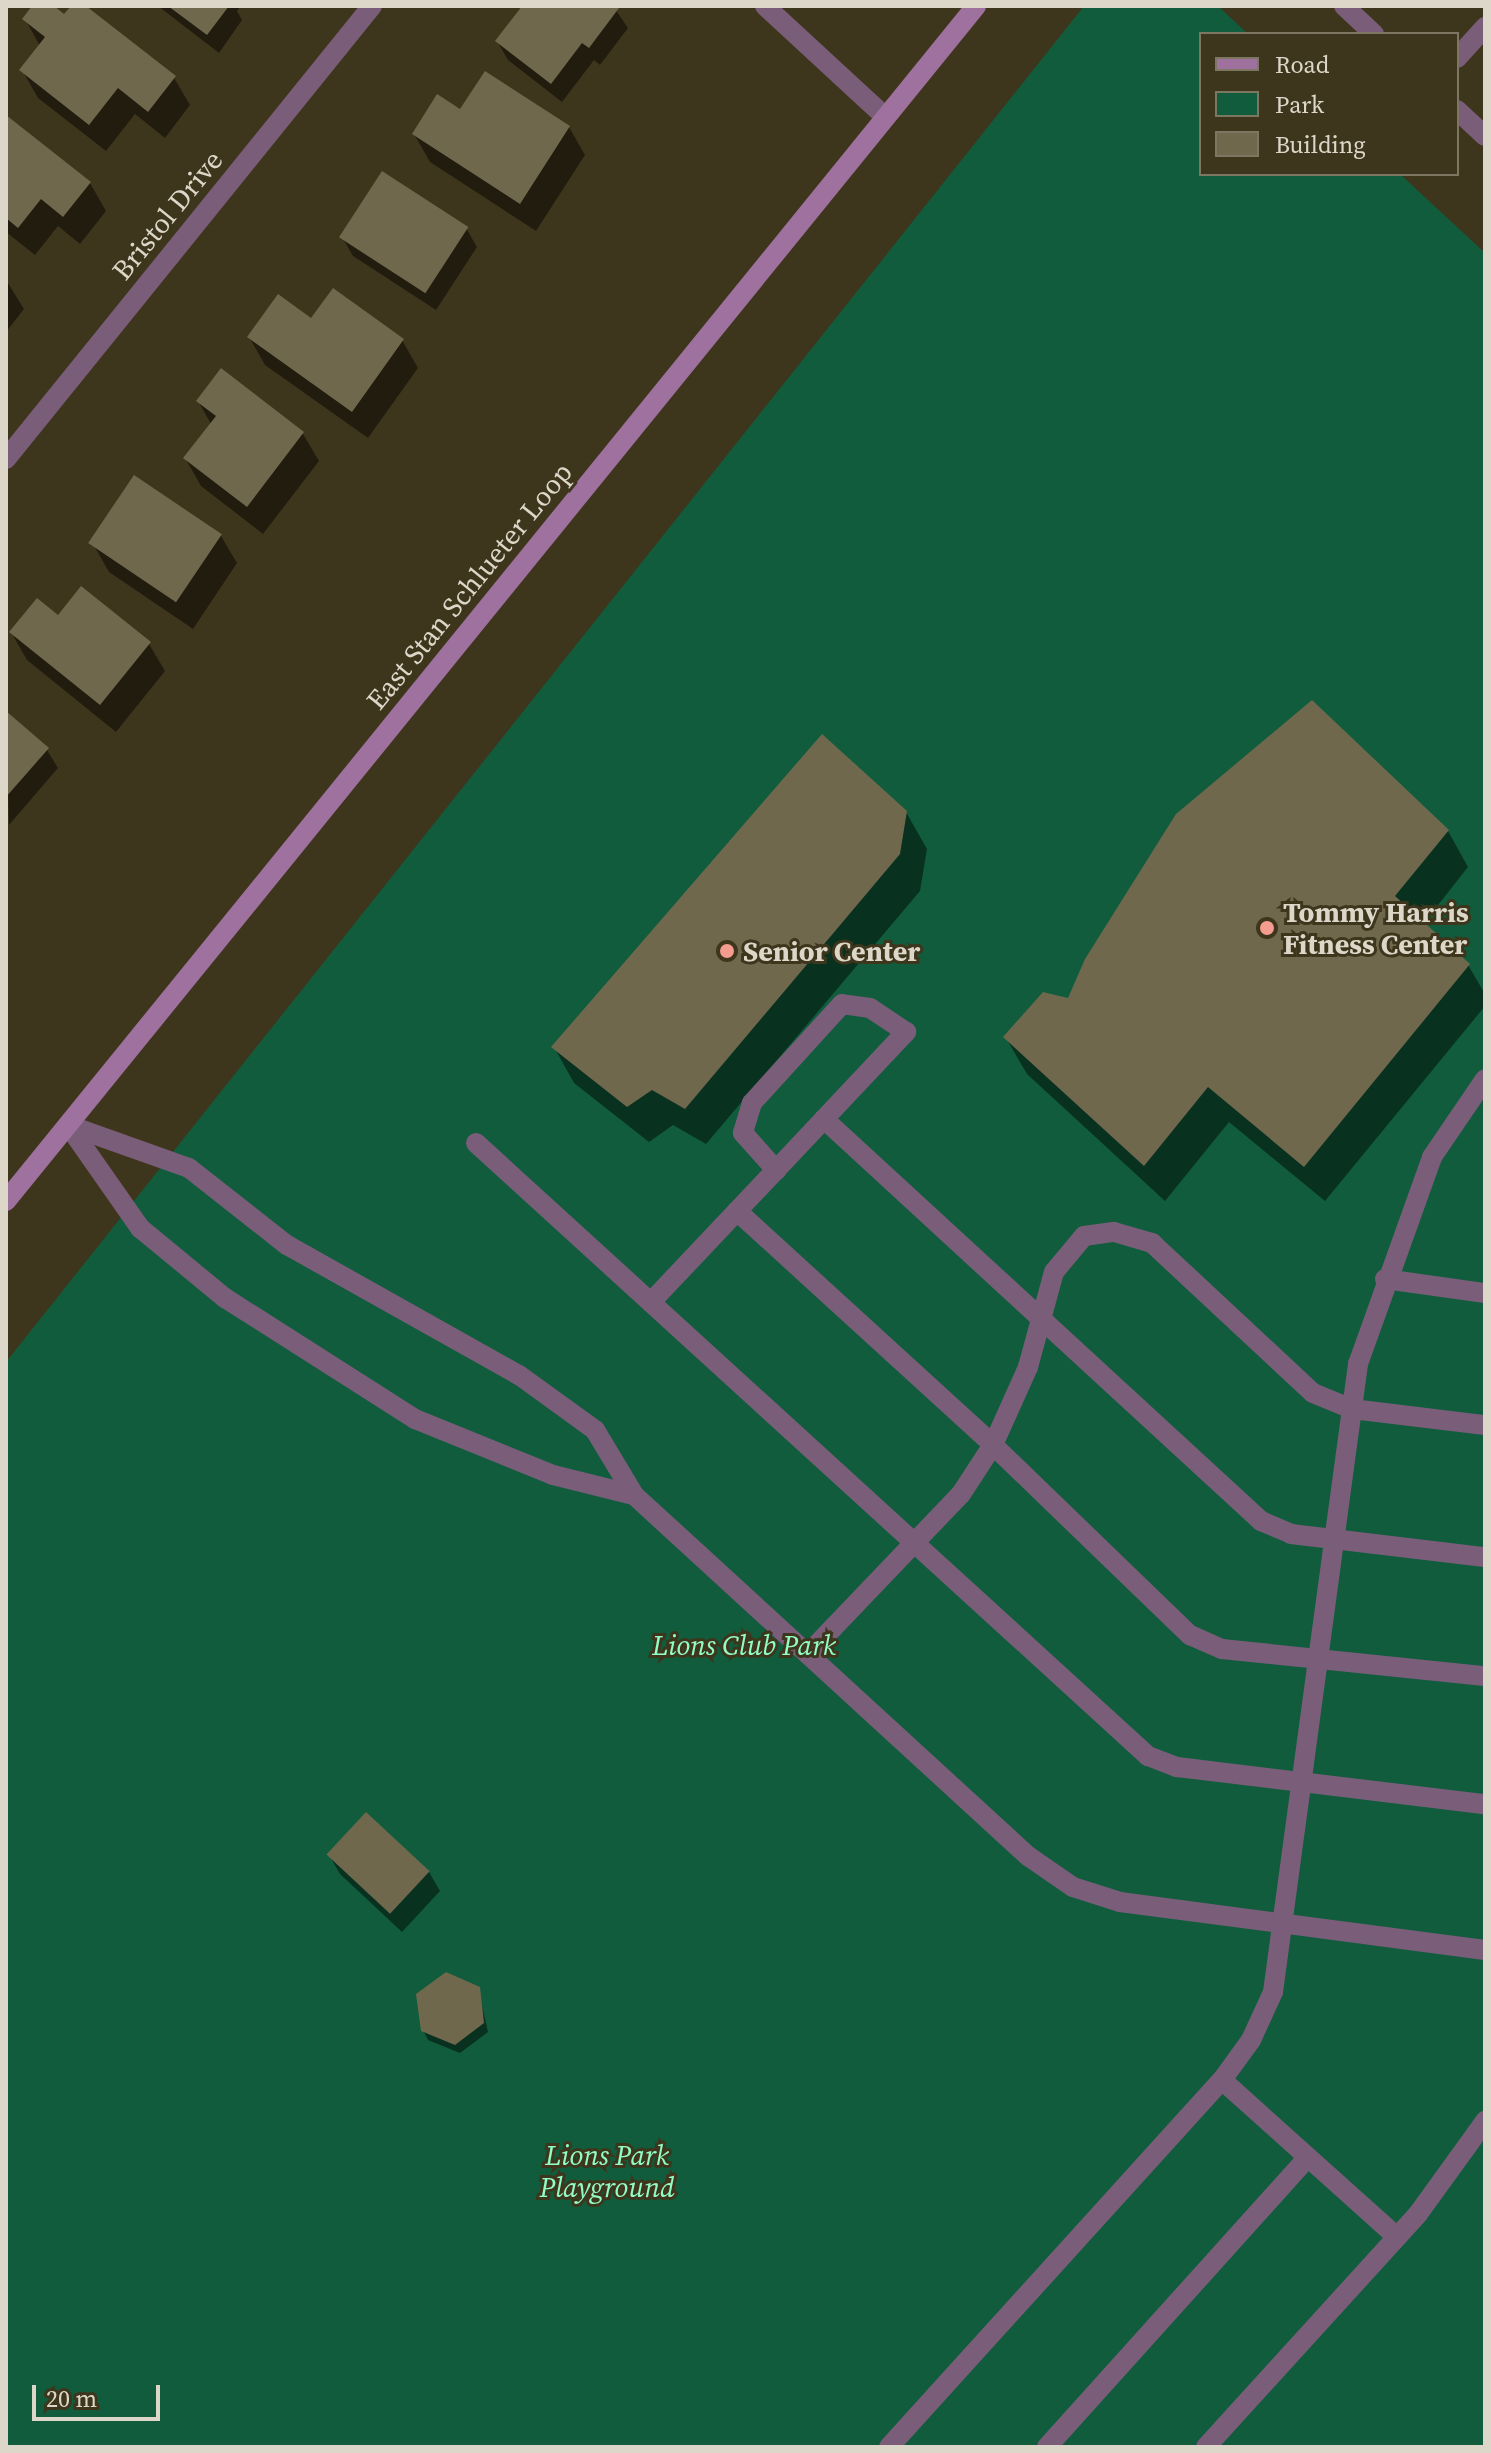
<!DOCTYPE html>
<style>
body{margin:0}
#map{position:relative;width:1491px;height:2453px;overflow:hidden;background:#3e361c;font-family:"Source Serif 4",serif}
div>[style]{position:absolute}
.green>*{inset:0;background:#105c3d}
.shadow>*{inset:0;background:#0007}
.building>*{inset:0;background:#70684d;transform-origin:0 0}
.service>*{height:20px;margin:-10px;padding:0 10px;transform-origin:10px;border-radius:10px;background:#7a5d79}
.minor>*{height:20px;margin:-10px;padding:0 10px;transform-origin:10px;border-radius:10px;background:#7a5d79}
.secondary>*{height:20px;margin:-10px;padding:0 10px;transform-origin:10px;border-radius:10px;background:#9f719f}
.dots>*{width:22px;height:22px;translate:-50% -50%;box-sizing:border-box;border:4px solid #3e361c;border-radius:50%}
span{translate:-50% -50%;white-space:nowrap;text-align:center;line-height:1.15;-webkit-text-stroke:6px #3e361c;paint-order:stroke}
.street-label{font-size:28px;color:#dcd7c8}
.poi-label{font-size:28px;color:#dcd7c8;font-weight:700}
.left{translate:0 -50%;text-align:left}
.park-label{font-size:28px;color:#92fcc6;font-style:italic}
.frame{position:absolute;inset:0;border:8px solid #dcd7c8;pointer-events:none}
.legend{position:absolute;left:1199px;top:32px;width:260px;height:144px;box-sizing:border-box;background:#3e361c;border:2px solid #7d7661;margin:0;padding:10px 14px;list-style:none;font-size:24px;color:#dcd7c8}
.legend li{display:flex;align-items:center;gap:16px;height:40px}
.legend b{width:40px;border:2px solid #7d7661}
.scale{position:absolute;left:32px;top:2385px;width:128px;height:36px;box-sizing:border-box;border:4px solid #dcd7c8;border-top:0;padding-left:10px;font-size:24px;line-height:28px;white-space:nowrap;color:#dcd7c8;-webkit-text-stroke:6px #3e361c;paint-order:stroke}
</style>
<div id="map">
<div class="green">
<div style="clip-path:polygon(1084px 6px,1218px 6px,1248px 34px,1201px 34px,1201px 174px,1400px 174px,1485px 253px,1485px 2447px,6px 2447px,6px 1362px)"></div>
</div>
<div class="shadow">
<div style="clip-path:polygon(35px 6px,51px 6px,65px 17px,73px 6px,83px 6px,174px 78px,190px 105px,165px 138px,135px 114px,106px 151px,38px 98px,22px 70px,40px 46px,25px 19px)"></div>
<div style="clip-path:polygon(158px 6px,241px 6px,237px 11px,242px 20px,219px 53px)"></div>
<div style="clip-path:polygon(522px 6px,613px 6px,628px 28px,600px 65px,594px 60px,562px 102px,508px 60px,497px 41px)"></div>
<div style="clip-path:polygon(460px 112px,569px 127px,585px 155px,536px 231px,430px 162px,414px 134px)"></div>
<div style="clip-path:polygon(6px 118px,90px 183px,106px 211px,80px 244px,58px 226px,35px 255px,6px 232px)"></div>
<div style="clip-path:polygon(466px 228px,477px 247px,436px 310px,353px 256px,342px 237px)"></div>
<div style="clip-path:polygon(6px 280px,24px 309px,6px 332px)"></div>
<div style="clip-path:polygon(312px 321px,402px 340px,418px 368px,368px 438px,265px 365px,249px 337px)"></div>
<div style="clip-path:polygon(198px 401px,303px 434px,319px 461px,263px 534px,201px 486px,185px 458px,211px 424px)"></div>
<div style="clip-path:polygon(221px 536px,237px 563px,193px 629px,109px 572px,93px 544px)"></div>
<div style="clip-path:polygon(58px 617px,149px 644px,165px 671px,116px 732px,27px 660px,11px 632px)"></div>
<div style="clip-path:polygon(6px 714px,47px 750px,58px 768px,9px 825px)"></div>
<div style="clip-path:polygon(906px 812px,927px 849px,920px 891px,706px 1144px,673px 1125px,649px 1142px,574px 1083px,554px 1047px)"></div>
<div style="clip-path:polygon(1448px 831px,1468px 867px,1423px 924px,1468px 965px,1485px 994px,1485px 1006px,1325px 1201px,1229px 1122px,1165px 1201px,1027px 1074px,1006px 1038px,1069px 1000px)"></div>
<div style="clip-path:polygon(366px 1814px,429px 1872px,440px 1891px,402px 1932px,340px 1874px,329px 1855px)"></div>
<div style="clip-path:polygon(478px 1988px,488px 2032px,460px 2053px,428px 2040px,423px 2030px)"></div>
</div>
<div class="building">
<div style="clip-path:polygon(32px 6px,54px 6px,64px 14px,71px 6px,86px 6px,176px 76px,148px 112px,118px 88px,89px 125px,19px 70px,45px 37px,22px 19px)"></div>
<div style="clip-path:polygon(168px 6px,229px 6px,207px 35px)"></div>
<div style="clip-path:polygon(522px 6px,617px 6px,619px 8px,589px 48px,582px 43px,551px 84px,495px 41px)"></div>
<div style="clip-path:polygon(485px 71px,570px 126px,520px 204px,412px 134px,437px 94px,460px 109px)"></div>
<div style="clip-path:polygon(6px 115px,91px 182px,63px 217px,41px 199px,18px 228px,6px 218px)"></div>
<div style="left:382px;top:171px;width:103px;height:79px;rotate:33deg"></div>
<div style="clip-path:polygon(333px 288px,404px 339px,352px 412px,247px 337px,278px 294px,311px 318px)"></div>
<div style="clip-path:polygon(221px 368px,304px 432px,247px 507px,183px 458px,216px 416px,196px 401px)"></div>
<div style="left:134px;top:475px;width:106px;height:82px;rotate:34deg"></div>
<div style="clip-path:polygon(81px 586px,151px 642px,100px 705px,9px 632px,37px 598px,58px 615px)"></div>
<div style="clip-path:polygon(1312px 700px,1449px 830px,1395px 896px,1470px 964px,1304px 1167px,1208px 1087px,1144px 1166px,1003px 1037px,1043px 992px,1068px 998px,1085px 959px,1176px 814px)"></div>
<div style="clip-path:polygon(6px 711px,49px 748px,6px 797px)"></div>
<div style="clip-path:polygon(822px 734px,907px 811px,900px 854px,685px 1109px,652px 1090px,627px 1107px,551px 1047px)"></div>
<div style="left:366px;top:1812px;width:87px;height:58px;rotate:43deg"></div>
<div style="clip-path:polygon(446px 1972px,480px 1987px,484px 2023px,455px 2045px,421px 2031px,416px 1994px)"></div>
</div>
<div class="service">
<div style="left:1344px;top:6px;width:41px;rotate:43deg"></div>
<div style="left:1457px;top:58px;width:42px;rotate:-47.9deg"></div>
<div style="left:1457px;top:110px;width:38px;rotate:43deg"></div>
<div style="left:824px;top:1119px;width:594px;rotate:42.61deg"></div>
<div style="left:1261px;top:1521px;width:33px;rotate:23deg"></div>
<div style="left:1291px;top:1534px;width:195px;rotate:6.8deg"></div>
<div style="left:68px;top:1125px;width:128px;rotate:19.6deg"></div>
<div style="left:189px;top:1168px;width:125px;rotate:38.2deg"></div>
<div style="left:287px;top:1245px;width:266px;rotate:29.3deg"></div>
<div style="left:519px;top:1375px;width:94px;rotate:35.9deg"></div>
<div style="left:595px;top:1430px;width:76px;rotate:59deg"></div>
<div style="left:634px;top:1495px;width:534px;rotate:42.5deg"></div>
<div style="left:1028px;top:1856px;width:55px;rotate:34.6deg"></div>
<div style="left:1073px;top:1887px;width:49px;rotate:17.7deg"></div>
<div style="left:1120px;top:1902px;width:368px;rotate:7.5deg"></div>
<div style="left:68px;top:1125px;width:126px;rotate:55deg"></div>
<div style="left:140px;top:1228px;width:110px;rotate:39.5deg"></div>
<div style="left:225px;top:1298px;width:225px;rotate:32.5deg"></div>
<div style="left:415px;top:1419px;width:149px;rotate:22.1deg"></div>
<div style="left:553px;top:1475px;width:83px;rotate:13.9deg"></div>
<div style="left:476px;top:1143px;width:910px;rotate:42.37deg"></div>
<div style="left:1148px;top:1756px;width:31px;rotate:21deg"></div>
<div style="left:1177px;top:1767px;width:310px;rotate:6.9deg"></div>
<div style="left:737px;top:1211px;width:347px;rotate:42.4deg"></div>
<div style="left:993px;top:1445px;width:274px;rotate:44deg"></div>
<div style="left:1190px;top:1635px;width:35px;rotate:24deg"></div>
<div style="left:1222px;top:1649px;width:264px;rotate:5.9deg"></div>
<div style="left:1385px;top:1279px;width:101px;rotate:8deg"></div>
<div style="left:651px;top:1302px;width:182px;rotate:-46.6deg"></div>
<div style="left:776px;top:1170px;width:190px;rotate:-46.7deg"></div>
<div style="left:906px;top:1032px;width:43px;rotate:-146.3deg"></div>
<div style="left:870px;top:1008px;width:28px;rotate:-172deg"></div>
<div style="left:842px;top:1004px;width:134px;rotate:132.3deg"></div>
<div style="left:752px;top:1103px;width:31px;rotate:107deg"></div>
<div style="left:743px;top:1133px;width:50px;rotate:48.3deg"></div>
<div style="left:808px;top:1654px;width:221px;rotate:-46.3deg"></div>
<div style="left:961px;top:1494px;width:59px;rotate:-56.9deg"></div>
<div style="left:993px;top:1445px;width:85px;rotate:-65.8deg"></div>
<div style="left:1028px;top:1367px;width:98px;rotate:-74.7deg"></div>
<div style="left:1054px;top:1272px;width:47px;rotate:-50.2deg"></div>
<div style="left:1084px;top:1236px;width:30px;rotate:-8deg"></div>
<div style="left:1114px;top:1232px;width:40px;rotate:16deg"></div>
<div style="left:1152px;top:1243px;width:220px;rotate:43deg"></div>
<div style="left:1313px;top:1393px;width:42px;rotate:22.3deg"></div>
<div style="left:1352px;top:1409px;width:134px;rotate:6.9deg"></div>
<div style="left:1222px;top:2080px;width:235px;rotate:41.9deg"></div>
<div style="left:889px;top:2447px;width:496px;rotate:-47.8deg"></div>
<div style="left:1222px;top:2080px;width:49px;rotate:-54.1deg"></div>
<div style="left:1251px;top:2040px;width:53px;rotate:-65.4deg"></div>
<div style="left:1273px;top:1992px;width:634px;rotate:-82.29deg"></div>
<div style="left:1358px;top:1364px;width:220px;rotate:-70.3deg"></div>
<div style="left:1432px;top:1157px;width:94px;rotate:-55.8deg"></div>
<div style="left:1047px;top:2447px;width:390px;rotate:-48deg"></div>
<div style="left:1206px;top:2447px;width:315px;rotate:-47.7deg"></div>
<div style="left:1418px;top:2214px;width:115px;rotate:-54.2deg"></div>
</div>
<div class="minor">
<div style="left:765px;top:6px;width:162px;rotate:42.7deg"></div>
<div style="left:6px;top:459px;width:582px;rotate:-51.06deg"></div>
</div>
<div class="secondary">
<div style="left:6px;top:1201px;width:1539px;rotate:-50.93deg"></div>
</div>
<div class="dots">
<div style="left:1267px;top:928px;background:#f59c91"></div>
<div style="left:727px;top:951px;background:#f59c91"></div>
</div>
<div class="street-label">
<span style="left:167px;top:215px;rotate:-51deg">Bristol Drive</span>
<span style="left:469px;top:586px;rotate:-51deg">East Stan Schlueter Loop</span>
</div>
<div class="poi-label">
<span class="left" style="left:1283px;top:928px">Tommy Harris<br>Fitness Center</span>
<span class="left" style="left:743px;top:951px">Senior Center</span>
</div>
<div class="park-label">
<span style="left:744px;top:1645px">Lions Club Park</span>
<span style="left:607px;top:2171px">Lions Park<br>Playground</span>
</div>
<div class="frame"></div>
<ul class="legend">
<li><b style="height:10px;background:#9f719f"></b>Road</li>
<li><b style="height:22px;background:#105c3d"></b>Park</li>
<li><b style="height:22px;background:#70684d"></b>Building</li>
</ul>
<div class="scale">20 m</div>
</div>
